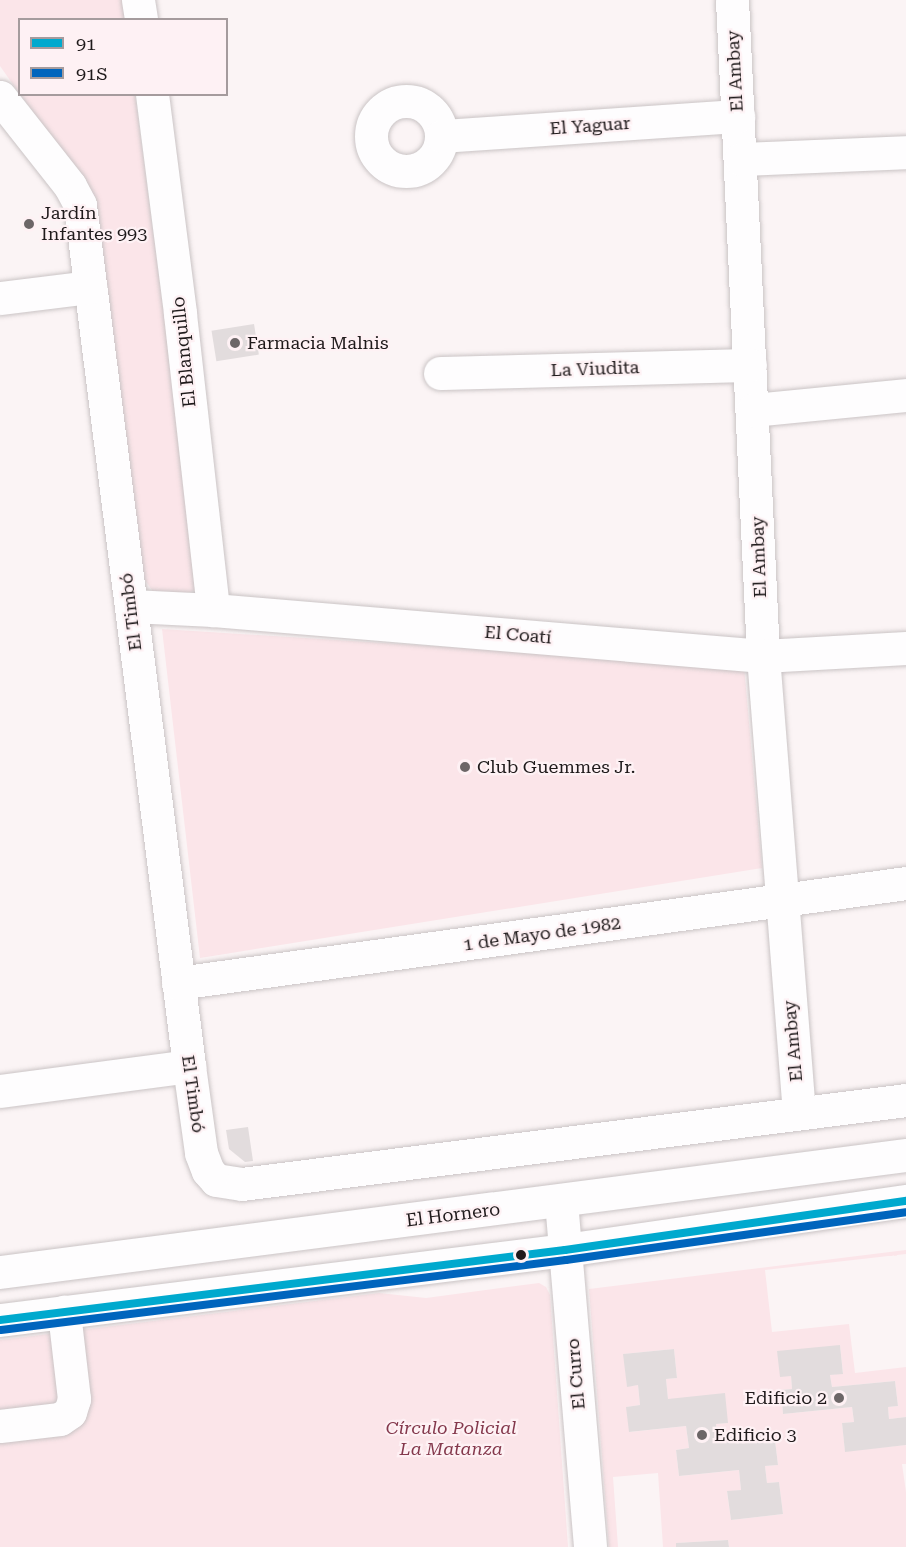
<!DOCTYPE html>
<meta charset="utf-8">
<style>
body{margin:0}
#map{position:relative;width:906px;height:1547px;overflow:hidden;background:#fbf4f5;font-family:"Roboto Serif",serif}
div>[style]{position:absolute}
.green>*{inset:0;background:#fbe5e9}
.building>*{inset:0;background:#e2dcdd;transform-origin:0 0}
.roads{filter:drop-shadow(0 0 2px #cac4c5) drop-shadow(0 0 2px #cac4c5)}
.minor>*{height:33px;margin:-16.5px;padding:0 16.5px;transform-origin:16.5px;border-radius:16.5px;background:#fefdfe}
.minor>.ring{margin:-16.5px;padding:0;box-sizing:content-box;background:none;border:33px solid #fefdfe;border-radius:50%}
.major>*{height:33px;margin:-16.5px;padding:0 16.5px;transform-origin:16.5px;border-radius:16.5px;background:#fefdfe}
.bus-1>*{height:8px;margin:-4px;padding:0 4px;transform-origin:4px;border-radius:4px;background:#00a9ce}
.bus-2>*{height:8px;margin:-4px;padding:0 4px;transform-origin:4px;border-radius:4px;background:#0065bd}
.dots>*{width:16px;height:16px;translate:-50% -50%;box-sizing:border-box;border:3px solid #fef1f4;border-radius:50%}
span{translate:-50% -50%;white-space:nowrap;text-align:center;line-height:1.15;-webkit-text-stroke:4.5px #fef1f4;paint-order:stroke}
.street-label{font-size:18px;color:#1f1a1b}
.poi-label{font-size:18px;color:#1f1a1b}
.left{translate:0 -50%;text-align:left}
.right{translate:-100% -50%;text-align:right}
.park-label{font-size:18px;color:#84384c;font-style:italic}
.legend{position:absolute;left:18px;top:18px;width:210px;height:78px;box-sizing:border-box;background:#fef1f4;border:2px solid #a59b9d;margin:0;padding:8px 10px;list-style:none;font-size:18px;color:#1f1a1b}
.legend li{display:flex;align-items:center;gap:12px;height:30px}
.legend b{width:30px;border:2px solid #a59b9d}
</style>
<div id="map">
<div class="green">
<div style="clip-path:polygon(0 0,123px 0,125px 19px,20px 20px,19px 93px,0 66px)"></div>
<div style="clip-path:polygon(21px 95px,135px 95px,198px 574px,196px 590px,181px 595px,154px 593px,138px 570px,85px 185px)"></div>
<div style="clip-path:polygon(162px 629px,744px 666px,762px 868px,200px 958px)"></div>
<div style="clip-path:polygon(evenodd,906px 1250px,906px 1254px,765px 1270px,772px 1332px,849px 1324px,855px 1373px,906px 1367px,906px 1417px,889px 1419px,888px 1407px,898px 1406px,895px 1381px,832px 1387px,830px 1375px,843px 1373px,840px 1345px,791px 1376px,792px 1389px,781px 1390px,783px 1414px,852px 1407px,854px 1422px,842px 1423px,845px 1451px,906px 1445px,906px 1464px,902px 1464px,906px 1492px,906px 1547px,729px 1547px,728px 1540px,676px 1543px,676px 1547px,663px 1547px,658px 1473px,613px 1477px,618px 1547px,609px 1547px,589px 1289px,906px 1250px,674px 1349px,677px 1378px,666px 1379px,668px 1399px,728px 1423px,716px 1424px,718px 1438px,774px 1432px,778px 1465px,765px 1466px,767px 1483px,779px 1482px,783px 1514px,731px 1520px,727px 1492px,741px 1490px,739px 1470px,679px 1476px,676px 1450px,689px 1448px,686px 1426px,630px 1432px,627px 1407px,640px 1405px,638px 1385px,627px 1386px,624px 1354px,674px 1349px)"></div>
<div style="clip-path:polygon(539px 1283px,546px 1287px,550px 1295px,568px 1547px,0 1547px,0 1340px,379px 1293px,426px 1298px)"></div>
</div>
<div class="building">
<div style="left:254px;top:324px;width:31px;height:43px;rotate:81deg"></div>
<div style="clip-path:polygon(248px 1127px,253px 1161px,245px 1162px,229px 1149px,226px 1130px)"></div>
<div style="clip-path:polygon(840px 1345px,843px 1374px,830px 1375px,832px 1387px,895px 1381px,898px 1406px,888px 1407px,889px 1419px,906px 1417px,906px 1445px,845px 1452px,842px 1423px,854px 1422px,852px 1407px,783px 1414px,781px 1390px,792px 1389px,791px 1376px,780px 1377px,777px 1351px)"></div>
<div style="clip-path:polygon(674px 1349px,677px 1378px,666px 1379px,668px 1399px,725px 1393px,728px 1423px,716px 1424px,718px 1438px,774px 1432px,778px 1465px,765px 1466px,767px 1483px,779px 1482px,783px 1514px,731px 1520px,727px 1491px,741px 1490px,739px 1470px,679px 1476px,676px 1450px,689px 1448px,686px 1426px,629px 1432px,626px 1407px,640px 1405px,638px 1385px,627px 1387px,623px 1354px)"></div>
<div style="clip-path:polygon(728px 1540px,729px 1547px,676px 1547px,676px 1543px)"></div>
</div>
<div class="roads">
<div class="minor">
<div style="left:138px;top:0;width:20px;rotate:81deg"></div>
<div style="left:732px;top:0;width:657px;rotate:87.29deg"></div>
<div style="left:763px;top:656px;width:458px;rotate:85.5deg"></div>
<div style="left:152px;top:94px;width:222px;rotate:82.7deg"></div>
<div style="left:180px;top:314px;width:298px;rotate:83.6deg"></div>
<div style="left:0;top:97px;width:113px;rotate:51.8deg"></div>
<div style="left:70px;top:186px;width:21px;rotate:62deg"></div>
<div style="left:80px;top:205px;width:868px;rotate:82.78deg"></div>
<div style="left:189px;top:1066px;width:88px;rotate:82.1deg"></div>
<div style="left:201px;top:1153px;width:19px;rotate:69deg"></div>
<div style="left:208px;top:1171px;width:12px;rotate:48deg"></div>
<div style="left:216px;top:1180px;width:26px;rotate:9deg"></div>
<div style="left:242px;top:1184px;width:669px;rotate:-7.21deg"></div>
<div class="ring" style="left:371px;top:101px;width:37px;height:37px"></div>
<div style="left:442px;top:136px;width:297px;rotate:-3.9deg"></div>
<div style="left:741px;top:159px;width:165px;rotate:-2.4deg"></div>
<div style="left:0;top:298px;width:91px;rotate:-7deg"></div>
<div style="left:440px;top:373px;width:310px;rotate:-1.5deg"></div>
<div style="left:753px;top:410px;width:154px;rotate:-5.6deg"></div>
<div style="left:131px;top:606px;width:82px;rotate:2.8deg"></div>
<div style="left:213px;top:610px;width:552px;rotate:4.78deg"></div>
<div style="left:763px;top:656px;width:143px;rotate:-3.2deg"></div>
<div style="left:178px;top:983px;width:735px;rotate:-7.82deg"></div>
<div style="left:0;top:1091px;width:191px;rotate:-7.5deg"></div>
<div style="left:561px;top:1201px;width:347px;rotate:85.2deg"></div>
<div style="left:0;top:1426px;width:60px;rotate:-6.7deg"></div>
<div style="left:60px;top:1419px;width:12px;rotate:-35deg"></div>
<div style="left:70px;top:1412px;width:14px;rotate:-73deg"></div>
<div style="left:74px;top:1399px;width:88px;rotate:-96.6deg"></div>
</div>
<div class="major">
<div style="left:0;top:1272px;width:914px;rotate:-7.36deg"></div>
<div style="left:0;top:1320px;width:569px;rotate:-7.06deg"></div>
<div style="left:565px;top:1250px;width:345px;rotate:-8.2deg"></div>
</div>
</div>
<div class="bus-1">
<div style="left:0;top:1320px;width:569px;rotate:-7.06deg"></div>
<div style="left:565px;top:1250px;width:345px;rotate:-8.2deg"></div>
</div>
<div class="bus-2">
<div style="left:1px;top:1330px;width:569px;rotate:-7.06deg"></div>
<div style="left:566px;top:1260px;width:343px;rotate:-8deg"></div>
</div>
<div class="dots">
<div style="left:29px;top:224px;background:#6c6667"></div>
<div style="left:235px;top:343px;background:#6c6667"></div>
<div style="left:465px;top:767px;background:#6c6667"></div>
<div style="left:521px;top:1255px;background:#1f1a1b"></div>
<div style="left:839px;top:1398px;background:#6c6667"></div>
<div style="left:702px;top:1435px;background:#6c6667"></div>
</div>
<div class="street-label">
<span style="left:735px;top:71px;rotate:-93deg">El Ambay</span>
<span style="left:590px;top:126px;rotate:-4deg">El Yaguar</span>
<span style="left:184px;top:352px;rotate:-96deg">El Blanquillo</span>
<span style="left:595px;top:369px;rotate:-2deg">La Viudita</span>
<span style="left:759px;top:557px;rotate:-92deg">El Ambay</span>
<span style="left:131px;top:612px;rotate:-97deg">El Timbó</span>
<span style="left:518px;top:635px;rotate:5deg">El Coatí</span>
<span style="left:542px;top:934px;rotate:-8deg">1 de Mayo de 1982</span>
<span style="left:793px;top:1041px;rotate:-95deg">El Ambay</span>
<span style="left:193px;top:1094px;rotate:82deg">El Timbó</span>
<span style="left:453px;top:1215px;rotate:-7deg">El Hornero</span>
<span style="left:576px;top:1374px;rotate:-95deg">El Curro</span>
</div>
<div class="poi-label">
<span class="left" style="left:41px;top:224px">Jardín<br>Infantes 993</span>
<span class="left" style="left:247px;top:343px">Farmacia Malnis</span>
<span class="left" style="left:477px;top:767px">Club Guemmes Jr.</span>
<span class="right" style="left:827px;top:1398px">Edificio 2</span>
<span class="left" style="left:714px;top:1435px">Edificio 3</span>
</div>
<div class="park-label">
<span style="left:451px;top:1439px">Círculo Policial<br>La Matanza</span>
</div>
<ul class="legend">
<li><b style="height:8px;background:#00a9ce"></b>91</li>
<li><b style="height:8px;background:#0065bd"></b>91S</li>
</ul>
</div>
